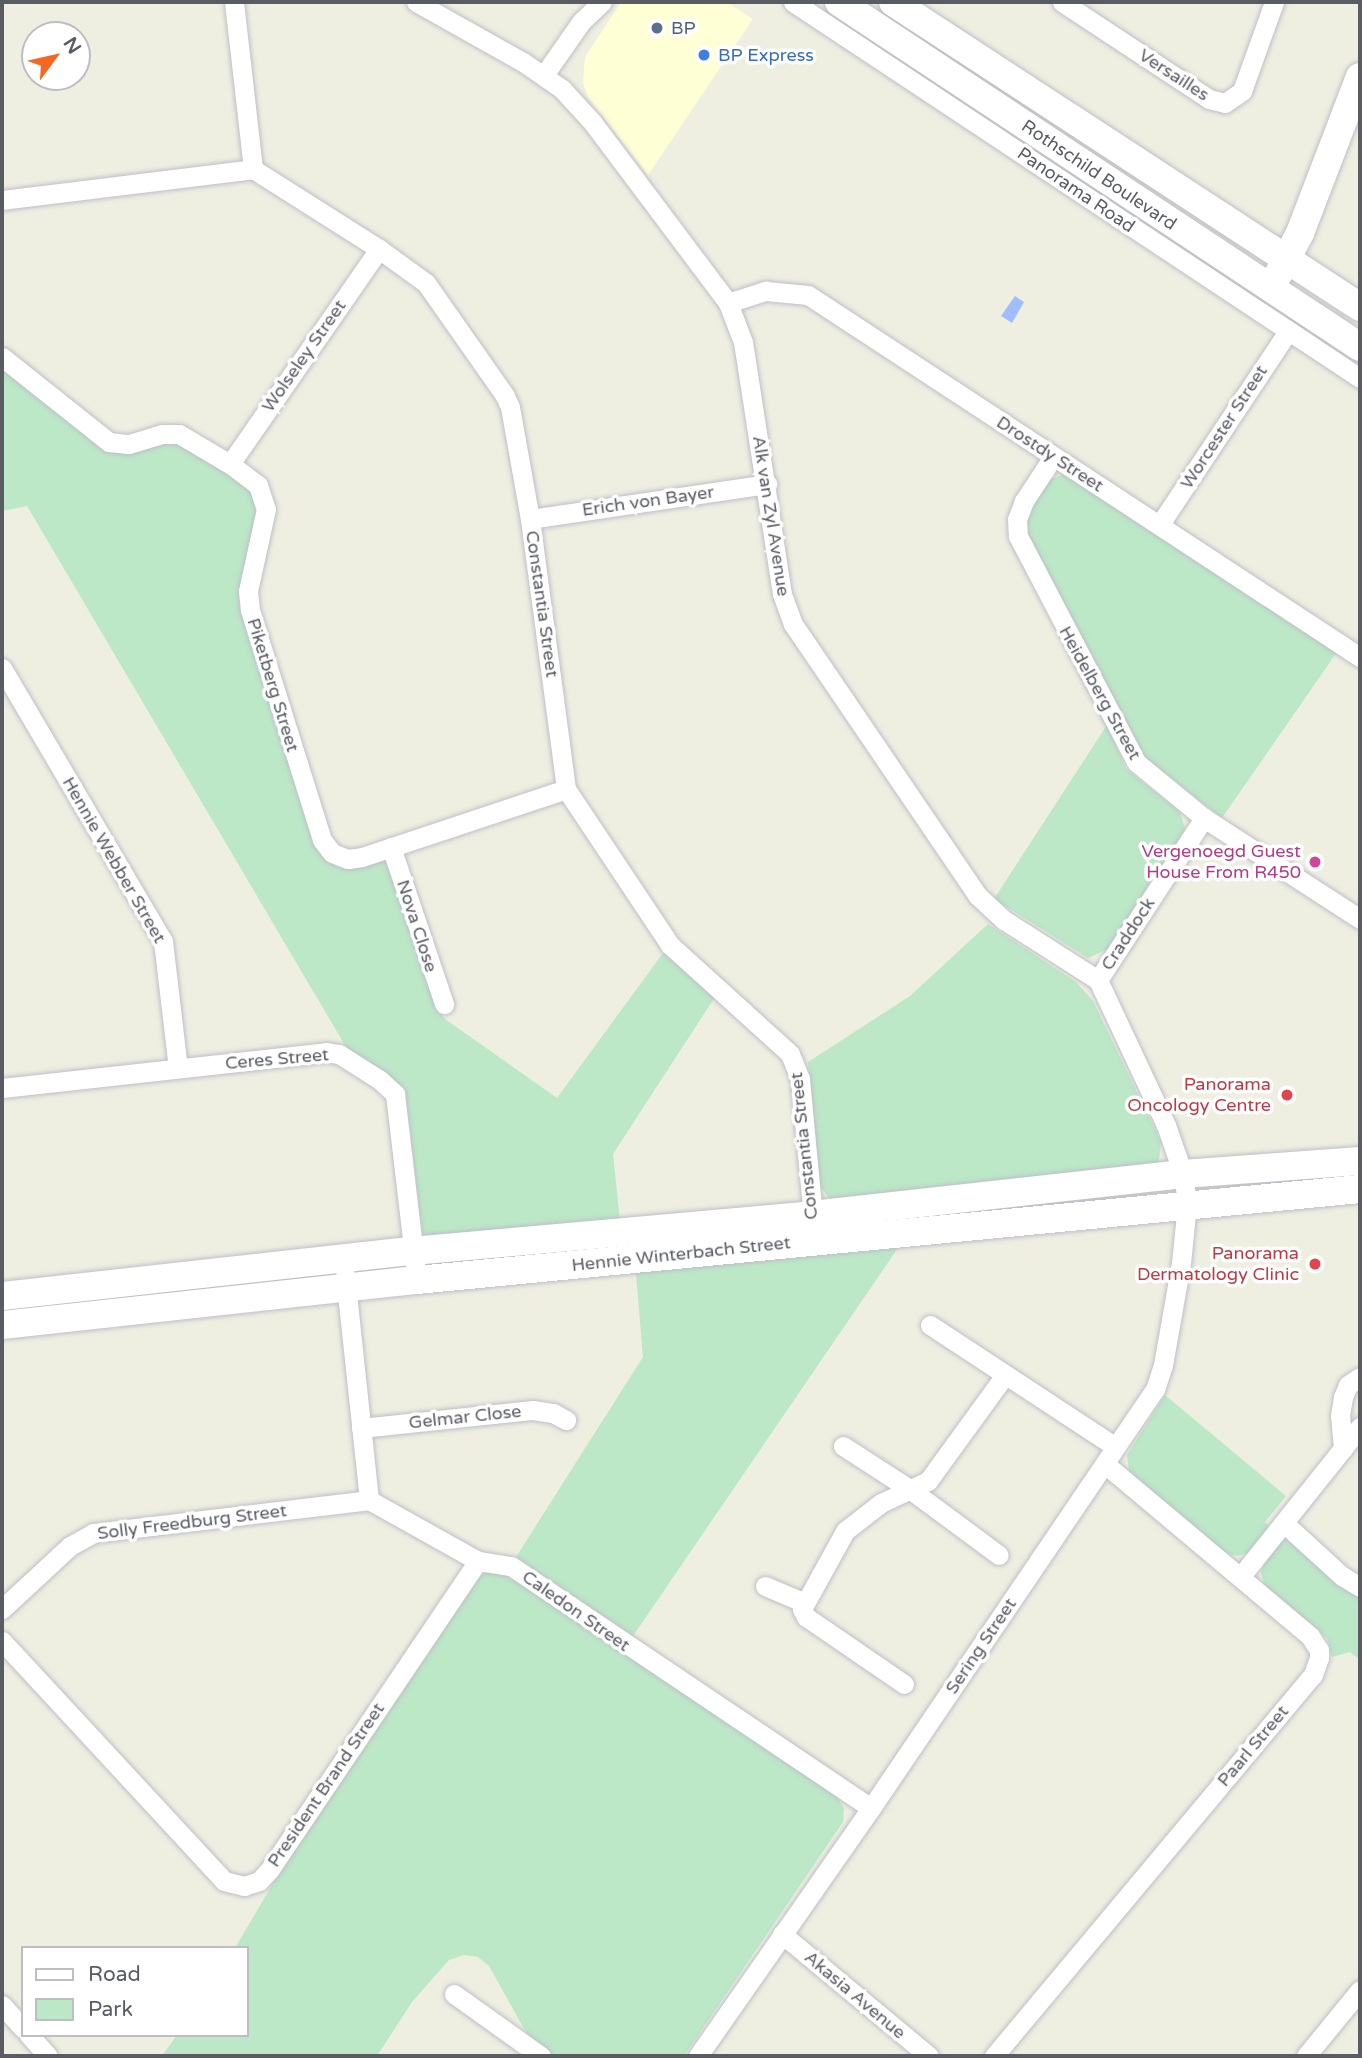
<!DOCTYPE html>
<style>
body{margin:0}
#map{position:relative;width:1362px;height:2058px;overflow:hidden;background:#eeeee1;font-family:"Varela Round",sans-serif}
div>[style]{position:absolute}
.commercial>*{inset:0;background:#feffd5}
.green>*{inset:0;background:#bce8c7}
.water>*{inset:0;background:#a0beff}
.roads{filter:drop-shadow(0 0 2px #bebfc6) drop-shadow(0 0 2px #bebfc6)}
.street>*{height:19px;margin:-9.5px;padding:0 9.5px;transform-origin:9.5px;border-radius:9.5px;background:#fff}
.secondary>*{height:28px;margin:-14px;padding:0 14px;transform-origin:14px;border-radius:14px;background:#fff}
.dots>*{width:19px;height:19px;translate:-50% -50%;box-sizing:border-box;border:4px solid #fff;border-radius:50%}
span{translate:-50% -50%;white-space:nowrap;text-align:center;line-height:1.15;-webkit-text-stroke:7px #fff;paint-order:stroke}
.service-label{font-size:18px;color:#4e5e75}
.left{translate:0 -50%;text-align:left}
.shop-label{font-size:18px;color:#366cbe}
.street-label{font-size:18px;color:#5a5c64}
.hotel-label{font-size:18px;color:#b23c85}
.right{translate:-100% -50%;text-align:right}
.health-label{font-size:18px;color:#be3a42}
.frame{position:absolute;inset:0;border:4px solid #5a5c64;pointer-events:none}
.legend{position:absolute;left:21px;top:1946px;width:228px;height:91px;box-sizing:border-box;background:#fff;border:2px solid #bdbec1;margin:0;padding:9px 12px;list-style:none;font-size:21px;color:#5a5c64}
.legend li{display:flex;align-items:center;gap:14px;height:35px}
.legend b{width:35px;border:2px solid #bdbec1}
.north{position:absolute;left:21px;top:21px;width:70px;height:70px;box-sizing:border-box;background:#fff;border:2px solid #bdbec1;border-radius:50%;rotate:57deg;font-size:19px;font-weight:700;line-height:28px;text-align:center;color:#5a5c64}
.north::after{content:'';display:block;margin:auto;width:24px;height:32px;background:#f56721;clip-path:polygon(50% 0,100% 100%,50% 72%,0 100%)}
</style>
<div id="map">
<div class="commercial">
<div style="clip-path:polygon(621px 2px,727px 2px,753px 19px,648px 175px,588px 97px,583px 83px,585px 57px)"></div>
</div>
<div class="green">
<div style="clip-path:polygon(2px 369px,105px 451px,126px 454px,168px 442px,180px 443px,249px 488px,258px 503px,239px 592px,240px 609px,314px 844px,323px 858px,338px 867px,354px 869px,384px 860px,389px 864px,440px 1012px,445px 1019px,557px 1098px,663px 953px,715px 997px,613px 1154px,620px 1222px,425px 1236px,422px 1231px,406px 1096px,402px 1087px,346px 1047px,27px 506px,2px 511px)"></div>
<div style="clip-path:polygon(1065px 474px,1337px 652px,1222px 818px,1145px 758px,1026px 534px,1025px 517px,1028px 512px,1051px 479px)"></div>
<div style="clip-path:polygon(1107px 725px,1126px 769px,1180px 812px,1185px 829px,1108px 949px,1088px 958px,994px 899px)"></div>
<div style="clip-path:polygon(988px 924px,1076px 982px,1093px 1001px,1161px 1142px,1159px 1161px,1154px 1166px,833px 1199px,828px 1197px,819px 1185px,808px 1062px,910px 996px)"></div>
<div style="clip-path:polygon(902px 1242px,633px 1636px,516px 1557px,643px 1357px,635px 1262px)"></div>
<div style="clip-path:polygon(1165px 1395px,1286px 1496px,1265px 1522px,1270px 1527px,1248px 1553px,1238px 1556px,1227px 1554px,1129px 1472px,1127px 1455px)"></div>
<div style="clip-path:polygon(1284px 1538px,1350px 1593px,1360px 1597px,1360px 1660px,1350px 1652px,1332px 1657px,1327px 1638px,1264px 1584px,1261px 1573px,1264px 1561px)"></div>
<div style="clip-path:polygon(486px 1572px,502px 1572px,837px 1797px,844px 1808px,843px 1822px,684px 2056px,554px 2056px,531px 2038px,523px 2027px,489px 1966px,478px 1957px,464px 1955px,449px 1960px,412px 2002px,377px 2056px,162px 2056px,177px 2035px,247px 2035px,247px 1948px,235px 1948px,275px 1880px,478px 1578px)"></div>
</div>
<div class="water">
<div style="clip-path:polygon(1015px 296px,1024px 302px,1012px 323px,1001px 316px)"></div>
</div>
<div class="roads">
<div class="street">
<div style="left:234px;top:2px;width:168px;rotate:83.5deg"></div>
<div style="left:253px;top:169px;width:149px;rotate:32.4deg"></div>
<div style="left:379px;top:249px;width:58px;rotate:35.9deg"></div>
<div style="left:426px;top:283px;width:138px;rotate:55deg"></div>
<div style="left:505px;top:396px;width:12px;rotate:66deg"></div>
<div style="left:510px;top:407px;width:114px;rotate:79.9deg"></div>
<div style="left:530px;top:519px;width:272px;rotate:82.4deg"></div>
<div style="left:566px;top:789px;width:187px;rotate:56.3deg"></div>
<div style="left:670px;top:945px;width:162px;rotate:42.2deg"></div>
<div style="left:790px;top:1054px;width:27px;rotate:68deg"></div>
<div style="left:800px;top:1079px;width:149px;rotate:84.6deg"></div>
<div style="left:416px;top:2px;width:123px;rotate:29.3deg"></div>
<div style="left:523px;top:62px;width:47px;rotate:34.7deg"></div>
<div style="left:562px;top:89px;width:46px;rotate:47.6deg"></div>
<div style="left:593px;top:123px;width:225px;rotate:53.1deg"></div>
<div style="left:728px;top:303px;width:42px;rotate:69deg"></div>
<div style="left:743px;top:342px;width:255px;rotate:81.2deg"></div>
<div style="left:782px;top:594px;width:32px;rotate:70deg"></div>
<div style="left:793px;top:624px;width:328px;rotate:55.8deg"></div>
<div style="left:977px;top:895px;width:37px;rotate:43deg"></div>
<div style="left:1004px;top:920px;width:112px;rotate:32.6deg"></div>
<div style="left:1098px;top:980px;width:160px;rotate:64.9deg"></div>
<div style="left:1166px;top:1125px;width:52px;rotate:70.9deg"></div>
<div style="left:1183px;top:1174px;width:30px;rotate:82deg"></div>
<div style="left:1187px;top:1204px;width:59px;rotate:95.8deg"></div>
<div style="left:1181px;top:1263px;width:104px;rotate:100deg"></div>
<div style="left:1163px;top:1365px;width:25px;rotate:108deg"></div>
<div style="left:1155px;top:1389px;width:506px;rotate:124.13deg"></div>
<div style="left:871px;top:1808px;width:302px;rotate:124.9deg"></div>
<div style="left:793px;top:2px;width:680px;rotate:33.55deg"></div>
<div style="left:1062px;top:2px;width:176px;rotate:33.4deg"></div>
<div style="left:1209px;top:99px;width:16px;rotate:14deg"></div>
<div style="left:1225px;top:103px;width:21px;rotate:-35deg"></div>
<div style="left:1242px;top:91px;width:95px;rotate:-70.2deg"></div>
<div style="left:544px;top:75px;width:65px;rotate:-55.1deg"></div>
<div style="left:581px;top:22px;width:29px;rotate:-44deg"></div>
<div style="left:2px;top:200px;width:253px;rotate:-7deg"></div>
<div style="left:728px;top:303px;width:40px;rotate:-18deg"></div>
<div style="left:766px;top:291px;width:42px;rotate:5.4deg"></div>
<div style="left:808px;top:295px;width:660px;rotate:33.26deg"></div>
<div style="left:2px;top:357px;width:137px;rotate:38.5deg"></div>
<div style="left:109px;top:442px;width:20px;rotate:6deg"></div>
<div style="left:129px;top:444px;width:34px;rotate:-17deg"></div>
<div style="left:162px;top:434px;width:17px"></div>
<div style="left:179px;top:434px;width:59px;rotate:30.5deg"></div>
<div style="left:230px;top:464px;width:35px;rotate:37deg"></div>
<div style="left:258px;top:485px;width:25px;rotate:72deg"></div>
<div style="left:266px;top:509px;width:84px;rotate:102.4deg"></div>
<div style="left:248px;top:591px;width:19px;rotate:84deg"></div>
<div style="left:250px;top:610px;width:241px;rotate:72.6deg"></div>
<div style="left:322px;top:840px;width:16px;rotate:52deg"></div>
<div style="left:332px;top:853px;width:17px;rotate:21deg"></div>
<div style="left:348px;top:859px;width:14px;rotate:-8deg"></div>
<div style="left:362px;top:857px;width:215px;rotate:-18.4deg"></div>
<div style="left:1053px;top:457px;width:53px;rotate:123.4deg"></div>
<div style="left:1024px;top:501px;width:19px;rotate:111deg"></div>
<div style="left:1017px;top:519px;width:17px;rotate:87deg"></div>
<div style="left:1018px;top:536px;width:255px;rotate:62.4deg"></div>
<div style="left:1136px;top:762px;width:88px;rotate:39.5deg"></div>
<div style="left:1204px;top:818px;width:186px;rotate:32.9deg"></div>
<div style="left:230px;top:464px;width:262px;rotate:-55.3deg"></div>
<div style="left:530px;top:519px;width:240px;rotate:-8.4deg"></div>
<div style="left:1160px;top:524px;width:232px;rotate:-56.4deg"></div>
<div style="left:2px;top:668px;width:317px;rotate:59.5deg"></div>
<div style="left:163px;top:941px;width:128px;rotate:83.3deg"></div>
<div style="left:391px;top:847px;width:166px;rotate:71.3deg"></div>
<div style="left:1098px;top:980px;width:194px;rotate:-56.8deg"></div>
<div style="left:2px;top:1088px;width:326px;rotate:-6.3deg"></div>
<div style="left:326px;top:1052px;width:13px;rotate:9deg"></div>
<div style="left:339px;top:1054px;width:49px;rotate:32.4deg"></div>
<div style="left:380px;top:1080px;width:21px;rotate:43deg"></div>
<div style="left:395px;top:1094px;width:187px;rotate:83.3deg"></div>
<div style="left:345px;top:1275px;width:226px;rotate:83.9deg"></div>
<div style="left:930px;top:1325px;width:222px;rotate:33.3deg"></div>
<div style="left:361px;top:1428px;width:173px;rotate:-6deg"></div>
<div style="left:533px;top:1410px;width:20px;rotate:9deg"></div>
<div style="left:553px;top:1413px;width:15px;rotate:28deg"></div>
<div style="left:843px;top:1446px;width:81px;rotate:32.9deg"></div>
<div style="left:911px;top:1490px;width:109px;rotate:36.5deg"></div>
<div style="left:1343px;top:1449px;width:33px;rotate:-95deg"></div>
<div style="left:1340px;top:1416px;width:19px;rotate:-81deg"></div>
<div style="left:1343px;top:1397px;width:13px;rotate:-67deg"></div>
<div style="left:1348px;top:1385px;width:14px;rotate:-34deg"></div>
<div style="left:369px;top:1500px;width:125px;rotate:29.2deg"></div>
<div style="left:478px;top:1561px;width:33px;rotate:9deg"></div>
<div style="left:511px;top:1566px;width:434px;rotate:33.9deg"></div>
<div style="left:1285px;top:1524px;width:77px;rotate:42.4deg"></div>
<div style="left:1342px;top:1576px;width:21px;rotate:31deg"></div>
<div style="left:1241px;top:1576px;width:191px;rotate:-51.4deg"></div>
<div style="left:765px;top:1586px;width:43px;rotate:23deg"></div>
<div style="left:2px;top:1609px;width:93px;rotate:-42.8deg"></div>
<div style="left:70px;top:1546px;width:26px;rotate:-29deg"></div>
<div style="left:93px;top:1533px;width:278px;rotate:-6.8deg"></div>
<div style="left:2px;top:1641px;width:327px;rotate:47.2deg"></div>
<div style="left:224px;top:1881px;width:21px;rotate:14deg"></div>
<div style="left:244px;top:1886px;width:16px;rotate:-18deg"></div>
<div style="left:259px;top:1881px;width:16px;rotate:-47deg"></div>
<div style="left:270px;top:1869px;width:372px;rotate:-56deg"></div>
<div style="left:904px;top:1684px;width:119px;rotate:-145.6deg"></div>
<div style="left:806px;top:1617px;width:9px;rotate:-117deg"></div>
<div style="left:802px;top:1609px;width:89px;rotate:-61.1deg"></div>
<div style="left:845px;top:1531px;width:46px;rotate:-37.9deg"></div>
<div style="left:881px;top:1503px;width:52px;rotate:-25.1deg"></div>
<div style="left:928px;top:1481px;width:131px;rotate:-54deg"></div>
<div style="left:782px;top:1934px;width:191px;rotate:39.7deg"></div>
<div style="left:454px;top:1994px;width:107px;rotate:35.5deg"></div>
<div style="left:2px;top:2005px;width:31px;rotate:48deg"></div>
<div style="left:29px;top:2035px;width:28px;rotate:48deg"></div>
<div style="left:994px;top:2056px;width:497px;rotate:-50.1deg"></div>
<div style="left:1313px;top:1675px;width:18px;rotate:-71deg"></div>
<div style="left:1319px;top:1658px;width:8px;rotate:-90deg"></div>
<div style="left:1319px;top:1650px;width:17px;rotate:-123deg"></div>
<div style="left:1310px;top:1636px;width:268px;rotate:-140deg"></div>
<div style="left:1306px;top:2056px;width:85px;rotate:-50.7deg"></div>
</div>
<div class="secondary">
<div style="left:839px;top:2px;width:625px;rotate:33.51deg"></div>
<div style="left:893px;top:2px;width:558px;rotate:33.15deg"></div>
<div style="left:1279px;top:273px;width:45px;rotate:-62.3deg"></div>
<div style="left:1300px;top:233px;width:167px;rotate:-69deg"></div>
<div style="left:2px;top:1296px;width:412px;rotate:-6.3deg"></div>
<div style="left:412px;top:1251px;width:402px;rotate:-5.1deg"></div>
<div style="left:812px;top:1215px;width:373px;rotate:-6.3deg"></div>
<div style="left:1183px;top:1174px;width:177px;rotate:-4.2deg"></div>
<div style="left:2px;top:1325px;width:417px;rotate:-6.2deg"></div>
<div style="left:417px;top:1280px;width:947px;rotate:-5.51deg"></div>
</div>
</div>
<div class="dots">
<div style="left:657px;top:28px;background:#5c6f8a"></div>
<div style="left:704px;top:55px;background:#3f7fe0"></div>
<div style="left:1315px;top:862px;background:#d1479c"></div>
<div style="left:1287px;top:1095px;background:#e0444e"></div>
<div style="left:1315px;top:1264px;background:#e0444e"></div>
</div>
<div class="service-label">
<span class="left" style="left:671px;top:28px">BP</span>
</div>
<div class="shop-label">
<span class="left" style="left:718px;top:55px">BP Express</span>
</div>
<div class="street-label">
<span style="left:1174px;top:75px;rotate:33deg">Versailles</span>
<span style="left:1099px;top:175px;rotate:34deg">Rothschild Boulevard</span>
<span style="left:1076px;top:190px;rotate:34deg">Panorama Road</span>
<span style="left:304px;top:356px;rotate:-55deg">Wolseley Street</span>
<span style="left:1224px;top:427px;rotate:-57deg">Worcester Street</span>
<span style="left:1050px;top:454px;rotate:33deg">Drostdy Street</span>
<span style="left:648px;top:501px;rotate:-8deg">Erich von Bayer</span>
<span style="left:771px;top:516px;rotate:81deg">Alk van Zyl Avenue</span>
<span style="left:542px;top:604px;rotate:82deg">Constantia Street</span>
<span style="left:273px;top:685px;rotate:73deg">Piketberg Street</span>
<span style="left:1100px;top:693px;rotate:61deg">Heidelberg Street</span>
<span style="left:114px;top:860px;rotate:60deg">Hennie Webber Street</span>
<span style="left:417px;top:926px;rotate:72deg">Nova Close</span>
<span style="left:1128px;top:934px;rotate:-57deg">Craddock</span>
<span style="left:277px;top:1059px;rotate:-5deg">Ceres Street</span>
<span style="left:804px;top:1146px;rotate:-96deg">Constantia Street</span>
<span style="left:681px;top:1254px;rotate:-6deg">Hennie Winterbach Street</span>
<span style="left:465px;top:1417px;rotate:-6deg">Gelmar Close</span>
<span style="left:192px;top:1522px;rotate:-7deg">Solly Freedburg Street</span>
<span style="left:576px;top:1611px;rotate:35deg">Caledon Street</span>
<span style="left:981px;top:1646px;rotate:-56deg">Sering Street</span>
<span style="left:1253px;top:1746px;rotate:-50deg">Paarl Street</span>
<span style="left:326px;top:1785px;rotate:-56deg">President Brand Street</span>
<span style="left:855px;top:1995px;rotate:40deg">Akasia Avenue</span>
</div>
<div class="hotel-label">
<span class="right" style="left:1301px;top:862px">Vergenoegd Guest<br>House From R450</span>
</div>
<div class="health-label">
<span class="right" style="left:1271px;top:1095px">Panorama<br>Oncology Centre</span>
<span class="right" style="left:1299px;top:1264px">Panorama<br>Dermatology Clinic</span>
</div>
<div class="frame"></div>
<ul class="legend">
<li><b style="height:9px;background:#fff"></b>Road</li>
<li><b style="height:19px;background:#bce8c7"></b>Park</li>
</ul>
<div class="north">N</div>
</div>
